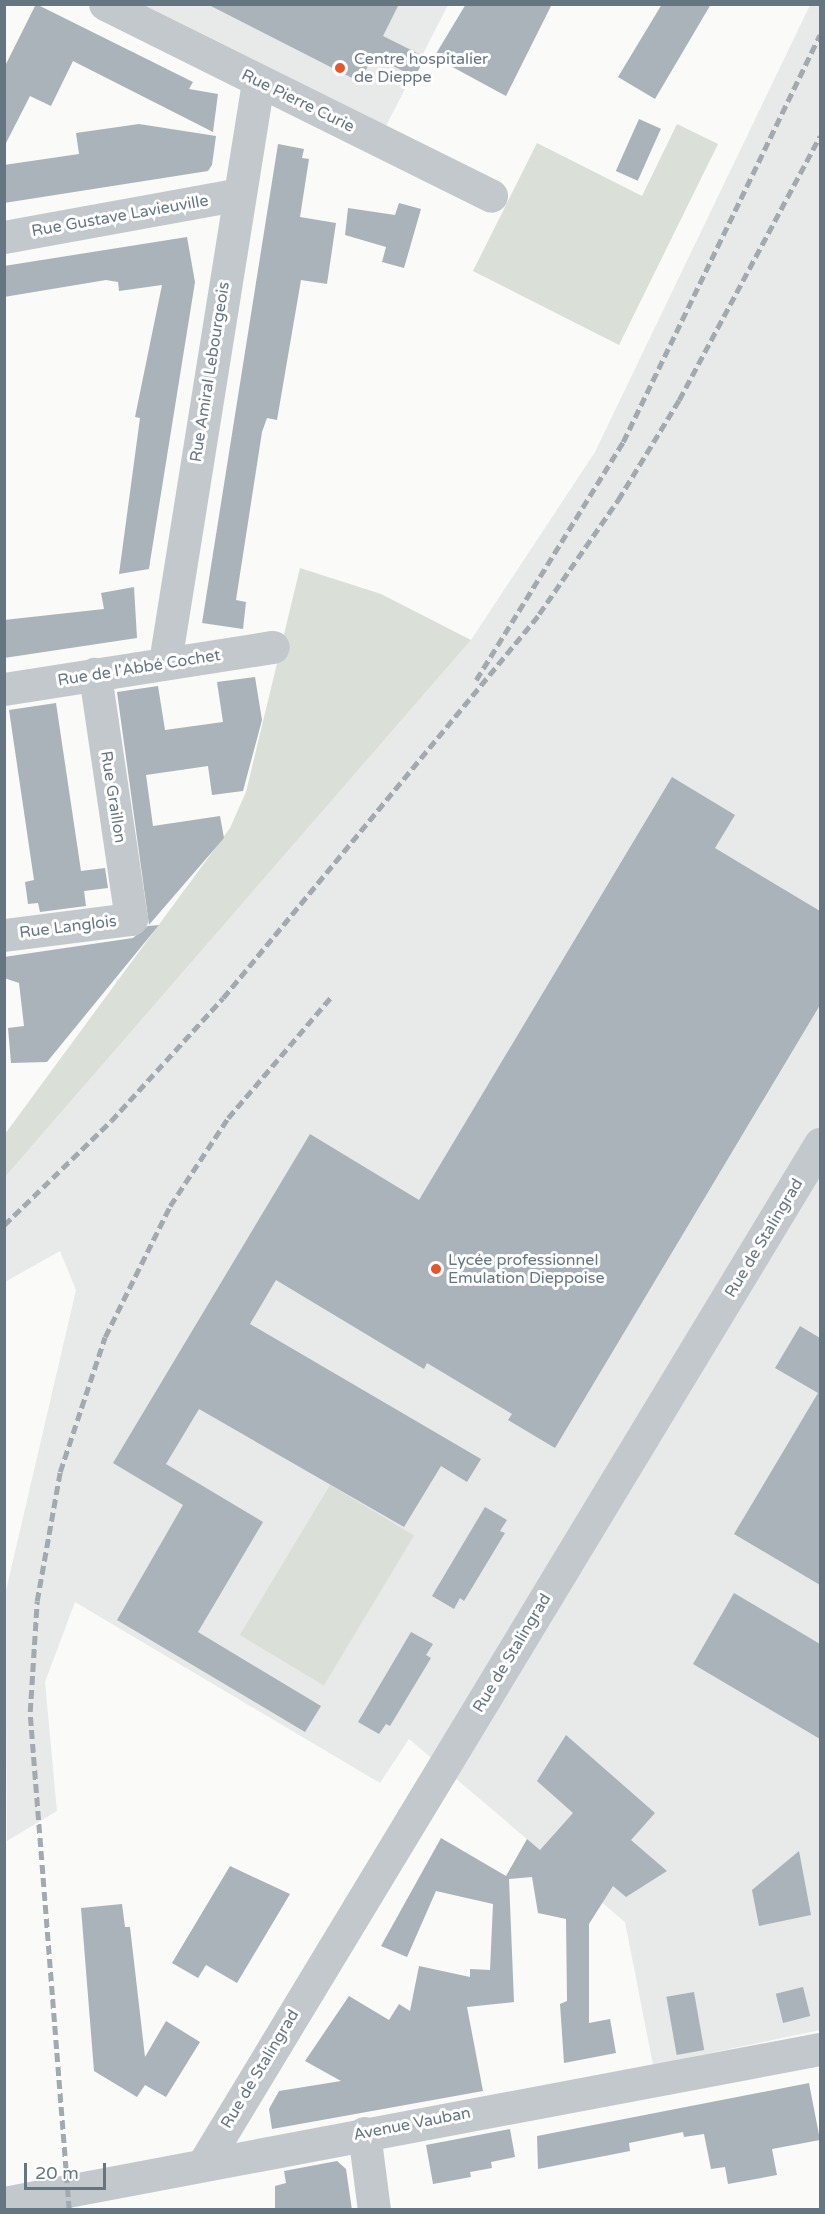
<!DOCTYPE html>
<meta charset="utf-8">
<style>
body{margin:0}
#map{position:relative;width:825px;height:2214px;overflow:hidden;background:#fafaf8;font-family:"Varela Round",sans-serif}
div>[style]{position:absolute}
.built>*{inset:0;background:#e8e9e9}
.green>*{inset:0;background:#dadfd7;transform-origin:0 0}
.building>*{inset:0;background:#aab3b9;transform-origin:0 0}
.minor>*{height:33px;margin:-16.5px;padding:0 16.5px;transform-origin:16.5px;border-radius:16.5px;background:#c3c8cc}
.rail>*{height:4.5px;margin-top:-2.25px;transform-origin:0;background:repeating-linear-gradient(90deg,#a2aab0 0 9px,transparent 0 13.5px)}
.dots>*{width:16px;height:16px;translate:-50% -50%;box-sizing:border-box;border:3px solid #fff;border-radius:50%}
span{translate:-50% -50%;white-space:nowrap;text-align:center;line-height:1.15;-webkit-text-stroke:6px #fff;paint-order:stroke}
.poi-label{font-size:16px;color:#657683}
.left{translate:0 -50%;text-align:left}
.street-label{font-size:16px;color:#657683}
.frame{position:absolute;inset:0;border:6px solid #657683;pointer-events:none}
.scale{position:absolute;left:24px;top:2163px;width:82px;height:27px;box-sizing:border-box;border:3px solid #657683;border-top:0;padding-left:8px;font-size:18px;line-height:21px;white-space:nowrap;color:#657683;-webkit-text-stroke:4px #fff;paint-order:stroke}
</style>
<div id="map">
<div class="built">
<div style="clip-path:polygon(137px 5px,448px 5px,385px 128px)"></div>
<div style="clip-path:polygon(810px 5px,820px 5px,820px 2030px,653px 2065px,625px 1922px,409px 1739px,380px 1783px,75px 1602px,45px 1682px,57px 1811px,7px 1841px,5px 1595px,76px 1290px,60px 1251px,5px 1282px,5px 1177px,471px 640px,595px 452px)"></div>
</div>
<div class="green">
<div style="clip-path:polygon(677px 124px,718px 144px,619px 345px,473px 271px,537px 143px,642px 196px)"></div>
<div style="clip-path:polygon(300px 568px,381px 594px,471px 640px,5px 1177px,5px 1134px,230px 828px,246px 792px)"></div>
<div style="left:330px;top:1485px;width:98px;height:175px;rotate:31deg"></div>
</div>
<div class="building">
<div style="clip-path:polygon(36px 4px,193px 82px,189px 89px,218px 94px,213px 132px,73px 61px,51px 106px,30px 96px,4px 147px,4px 68px)"></div>
<div style="clip-path:polygon(207px 4px,399px 4px,383px 36px,425px 57px,415px 77px,373px 56px,360px 82px)"></div>
<div style="clip-path:polygon(466px 4px,552px 4px,506px 96px,434px 57px)"></div>
<div style="clip-path:polygon(662px 4px,711px 4px,655px 99px,618px 77px)"></div>
<div style="left:639px;top:119px;width:24px;height:57px;rotate:24deg"></div>
<div style="clip-path:polygon(139px 124px,216px 136px,212px 165px,208px 171px,4px 203px,4px 165px,79px 154px,76px 133px)"></div>
<div style="clip-path:polygon(278px 144px,304px 149px,302px 158px,309px 159px,300px 217px,336px 223px,327px 284px,301px 280px,277px 420px,267px 418px,262px 432px,236px 600px,246px 602px,243px 629px,202px 623px)"></div>
<div style="clip-path:polygon(399px 203px,421px 209px,404px 268px,382px 262px,386px 247px,345px 235px,348px 208px,395px 215px)"></div>
<div style="clip-path:polygon(187px 237px,195px 282px,150px 562px,149px 569px,119px 574px,140px 418px,135px 417px,162px 285px,119px 291px,118px 282px,106px 280px,4px 297px,4px 266px)"></div>
<div style="clip-path:polygon(134px 587px,137px 638px,4px 658px,4px 620px,104px 609px,101px 593px)"></div>
<div style="clip-path:polygon(255px 677px,262px 720px,243px 791px,212px 795px,208px 766px,146px 775px,153px 826px,220px 816px,224px 838px,148px 926px,159px 925px,47px 1062px,11px 1063px,8px 1028px,24px 1026px,19px 983px,4px 978px,4px 957px,133px 938px,149px 925px,117px 692px,158px 686px,165px 730px,223px 722px,217px 682px)"></div>
<div style="clip-path:polygon(56px 703px,81px 871px,105px 868px,108px 888px,84px 891px,86px 906px,40px 912px,38px 903px,28px 904px,25px 882px,34px 880px,9px 710px)"></div>
<div style="clip-path:polygon(672px 777px,735px 815px,715px 848px,820px 911px,820px 1005px,555px 1448px,508px 1420px,512px 1414px,427px 1363px,424px 1369px,276px 1280px,250px 1324px,481px 1459px,467px 1482px,441px 1466px,404px 1527px,199px 1409px,166px 1464px,263px 1522px,198px 1632px,321px 1706px,305px 1732px,117px 1620px,183px 1505px,113px 1463px,310px 1134px,419px 1200px)"></div>
<div style="clip-path:polygon(800px 1326px,820px 1338px,820px 1585px,734px 1534px,818px 1393px,775px 1368px)"></div>
<div style="clip-path:polygon(485px 1507px,507px 1520px,500px 1531px,505px 1533px,464px 1601px,460px 1598px,454px 1609px,432px 1596px)"></div>
<div style="clip-path:polygon(734px 1593px,820px 1644px,820px 1739px,693px 1664px)"></div>
<div style="clip-path:polygon(411px 1632px,433px 1644px,426px 1655px,431px 1658px,390px 1726px,386px 1724px,379px 1734px,358px 1722px)"></div>
<div style="clip-path:polygon(566px 1735px,655px 1813px,631px 1840px,667px 1871px,626px 1897px,613px 1886px,589px 1924px,589px 2023px,610px 2019px,616px 2053px,564px 2063px,560px 2004px,567px 2001px,566px 1919px,538px 1913px,532px 1877px,509px 1879px,514px 2002px,467px 2007px,483px 2091px,272px 2129px,269px 2109px,279px 2091px,341px 2081px,305px 2061px,349px 1996px,389px 2020px,399px 2004px,410px 2011px,419px 1966px,470px 1977px,470px 1969px,490px 1970px,493px 1904px,471px 1899px,436px 1891px,407px 1957px,381px 1946px,441px 1838px,506px 1876px,527px 1839px,540px 1850px,573px 1813px,537px 1781px)"></div>
<div style="clip-path:polygon(799px 1851px,811px 1915px,759px 1926px,752px 1890px)"></div>
<div style="clip-path:polygon(230px 1866px,290px 1894px,237px 1983px,206px 1965px,198px 1978px,172px 1963px)"></div>
<div style="clip-path:polygon(122px 1904px,125px 1927px,130px 1927px,145px 2057px,166px 2021px,200px 2042px,166px 2097px,145px 2085px,137px 2097px,94px 2071px,81px 1908px)"></div>
<div style="left:803px;top:1987px;width:30px;height:28px;rotate:76deg"></div>
<div style="left:694px;top:1992px;width:59px;height:28px;rotate:80deg"></div>
<div style="clip-path:polygon(809px 2083px,820px 2140px,772px 2149px,777px 2175px,728px 2184px,725px 2167px,711px 2169px,704px 2134px,684px 2137px,683px 2132px,629px 2143px,630px 2151px,538px 2169px,537px 2136px)"></div>
<div style="clip-path:polygon(510px 2129px,515px 2157px,491px 2162px,492px 2168px,470px 2172px,471px 2177px,433px 2184px,426px 2145px)"></div>
<div style="clip-path:polygon(337px 2161px,346px 2169px,352px 2210px,275px 2210px,275px 2186px,286px 2183px,284px 2171px)"></div>
</div>
<div class="minor">
<div style="left:105px;top:4px;width:431px;rotate:26.4deg"></div>
<div style="left:4px;top:237px;width:236px;rotate:-10.3deg"></div>
<div style="left:165px;top:662px;width:587px;rotate:-80.89deg"></div>
<div style="left:4px;top:689px;width:272px;rotate:-8.9deg"></div>
<div style="left:4px;top:935px;width:128px;rotate:-7.2deg"></div>
<div style="left:131px;top:919px;width:248px;rotate:-98.4deg"></div>
<div style="left:364px;top:2133px;width:78px;rotate:82.6deg"></div>
<div style="left:204px;top:2163px;width:1191px;rotate:-58.85deg"></div>
<div style="left:4px;top:2203px;width:830px;rotate:-10.69deg"></div>
</div>
<div class="rail">
<div style="left:476px;top:680px;width:280px;rotate:-58.3deg"></div>
<div style="left:623px;top:442px;width:452px;rotate:-64.2deg"></div>
<div style="left:4px;top:1225px;width:149px;rotate:-44.2deg"></div>
<div style="left:111px;top:1121px;width:166px;rotate:-47.7deg"></div>
<div style="left:223px;top:998px;width:497px;rotate:-50.5deg"></div>
<div style="left:539px;top:614px;width:139px;rotate:-55.3deg"></div>
<div style="left:618px;top:500px;width:117px;rotate:-58.6deg"></div>
<div style="left:679px;top:400px;width:299px;rotate:-61.9deg"></div>
<div style="left:69px;top:2210px;width:500px;rotate:-94.5deg"></div>
<div style="left:30px;top:1712px;width:111px;rotate:-86.4deg"></div>
<div style="left:37px;top:1601px;width:131px;rotate:-79.9deg"></div>
<div style="left:60px;top:1472px;width:142px;rotate:-71.6deg"></div>
<div style="left:105px;top:1337px;width:146px;rotate:-63.6deg"></div>
<div style="left:170px;top:1206px;width:105px;rotate:-56.6deg"></div>
<div style="left:228px;top:1118px;width:159px;rotate:-49.6deg"></div>
</div>
<div class="dots">
<div style="left:340px;top:68px;background:#e4572e"></div>
<div style="left:436px;top:1269px;background:#e4572e"></div>
</div>
<div class="poi-label">
<span class="left" style="left:354px;top:68px">Centre hospitalier<br>de Dieppe</span>
<span class="left" style="left:448px;top:1269px">Lycée professionnel<br>Emulation Dieppoise</span>
</div>
<div class="street-label">
<span style="left:298px;top:101px;rotate:26deg">Rue Pierre Curie</span>
<span style="left:120px;top:216px;rotate:-10deg">Rue Gustave Lavieuville</span>
<span style="left:210px;top:372px;rotate:-81deg">Rue Amiral Lebourgeois</span>
<span style="left:139px;top:668px;rotate:-9deg">Rue de l'Abbé Cochet</span>
<span style="left:113px;top:797px;rotate:81deg">Rue Graillon</span>
<span style="left:68px;top:927px;rotate:-7deg">Rue Langlois</span>
<span style="left:764px;top:1238px;rotate:-59deg">Rue de Stalingrad</span>
<span style="left:512px;top:1653px;rotate:-59deg">Rue de Stalingrad</span>
<span style="left:260px;top:2069px;rotate:-59deg">Rue de Stalingrad</span>
<span style="left:412px;top:2124px;rotate:-11deg">Avenue Vauban</span>
</div>
<div class="frame"></div>
<div class="scale">20 m</div>
</div>
